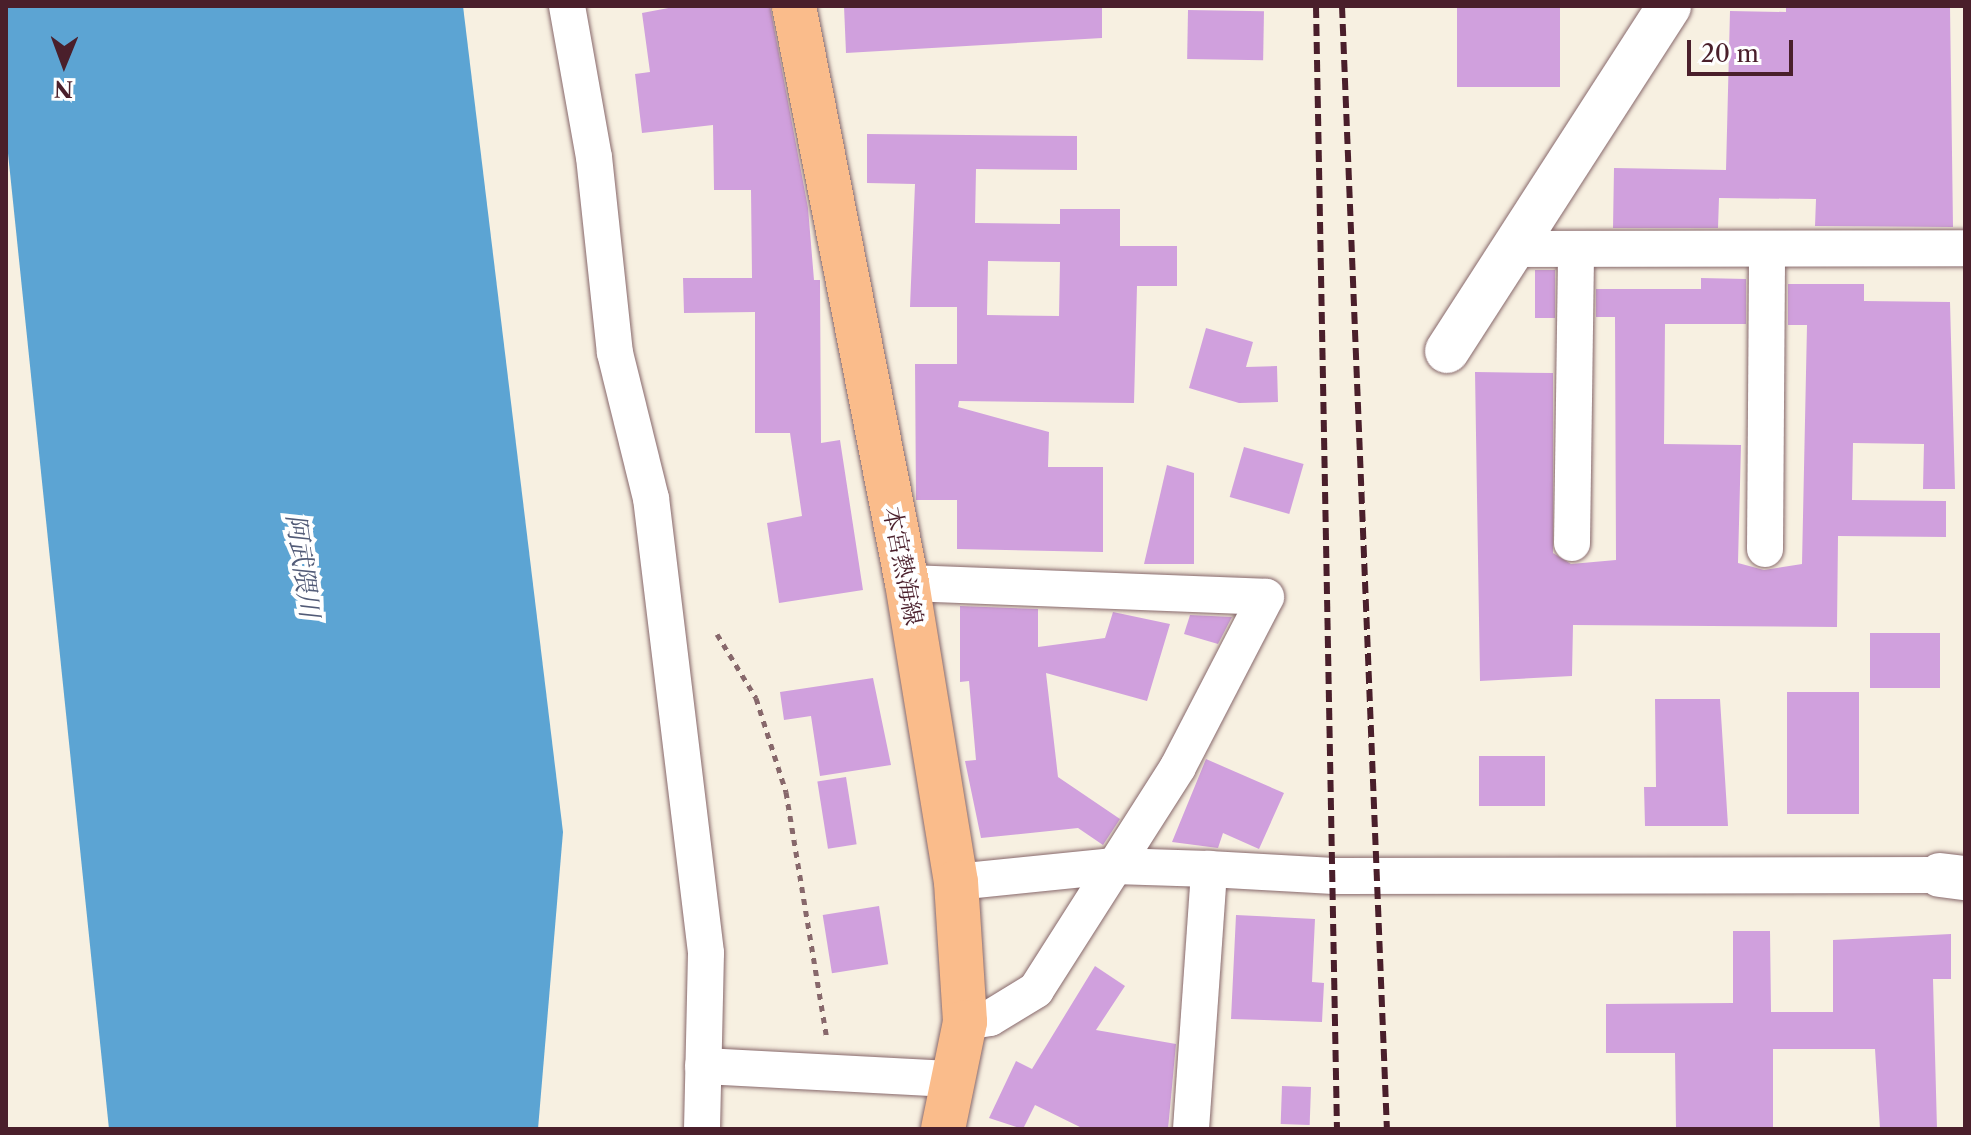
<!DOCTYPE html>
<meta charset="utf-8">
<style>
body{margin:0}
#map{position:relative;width:1971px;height:1135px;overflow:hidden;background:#f7f0e1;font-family:"Libre Caslon Text","Noto Serif JP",serif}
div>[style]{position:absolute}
.water>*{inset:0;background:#5ca4d3}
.building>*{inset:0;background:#d0a0dd;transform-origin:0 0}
.path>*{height:5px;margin-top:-2.5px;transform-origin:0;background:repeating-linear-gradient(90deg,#87686b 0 6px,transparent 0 12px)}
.roads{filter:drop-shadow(0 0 2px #87686b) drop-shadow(0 0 2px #87686b)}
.minor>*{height:36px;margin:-18px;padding:0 18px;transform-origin:18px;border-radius:18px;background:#fff}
.tertiary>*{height:44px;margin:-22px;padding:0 22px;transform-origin:22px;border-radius:22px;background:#fff}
.primary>*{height:44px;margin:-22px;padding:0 22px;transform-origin:22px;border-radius:22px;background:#fabc8b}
.rail>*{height:6px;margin-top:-3px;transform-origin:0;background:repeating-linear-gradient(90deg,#4a1f2b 0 12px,transparent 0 18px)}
span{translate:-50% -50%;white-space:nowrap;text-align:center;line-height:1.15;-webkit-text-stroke:8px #fff;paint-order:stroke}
.street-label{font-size:24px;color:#4a1f2b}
.water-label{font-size:26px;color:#525b77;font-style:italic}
.frame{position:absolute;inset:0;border:8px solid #4a1f2b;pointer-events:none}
.north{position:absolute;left:24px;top:24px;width:80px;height:80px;-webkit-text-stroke:6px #fff;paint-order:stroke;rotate:181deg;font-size:22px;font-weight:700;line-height:32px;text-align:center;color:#4a1f2b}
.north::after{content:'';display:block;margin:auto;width:28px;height:36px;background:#4a1f2b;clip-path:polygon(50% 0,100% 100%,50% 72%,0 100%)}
.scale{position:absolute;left:1687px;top:40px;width:106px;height:36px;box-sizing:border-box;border:4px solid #4a1f2b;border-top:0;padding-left:10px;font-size:24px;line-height:28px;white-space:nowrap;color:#4a1f2b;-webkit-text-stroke:6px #fff;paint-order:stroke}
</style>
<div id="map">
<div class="water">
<div style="clip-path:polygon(6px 6px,463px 6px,563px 832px,538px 1129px,109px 1129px,6px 134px)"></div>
</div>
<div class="building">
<div style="clip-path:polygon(679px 6px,770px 6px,808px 208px,814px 280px,820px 280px,821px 443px,840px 440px,863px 590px,779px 603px,767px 523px,802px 516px,790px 433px,755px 433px,755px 312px,684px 313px,683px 278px,752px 278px,751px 190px,714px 190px,713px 125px,642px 133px,635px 74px,650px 72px,642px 13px)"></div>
<div style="clip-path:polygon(844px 6px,1102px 6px,1102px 38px,846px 53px)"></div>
<div style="left:1457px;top:6px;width:103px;height:81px"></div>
<div style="clip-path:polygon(1786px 6px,1950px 6px,1953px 227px,1815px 226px,1816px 199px,1719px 198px,1718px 228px,1613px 228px,1614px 168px,1726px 170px,1730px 11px,1786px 12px)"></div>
<div style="left:1188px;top:10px;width:76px;height:49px;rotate:1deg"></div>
<div style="clip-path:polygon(evenodd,867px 134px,1077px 136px,1077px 170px,976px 169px,975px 223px,1060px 224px,1060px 209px,1120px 209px,1120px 246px,1177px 246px,1177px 286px,1137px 286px,1134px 403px,959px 401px,958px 407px,1049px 432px,1048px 467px,1103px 467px,1103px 552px,957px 549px,957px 500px,916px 500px,915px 364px,957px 364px,957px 307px,910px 307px,915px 184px,867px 183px,867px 134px,988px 261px,1060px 262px,1059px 316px,987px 315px,988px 261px)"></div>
<div style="left:1535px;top:270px;width:20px;height:48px"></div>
<div style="clip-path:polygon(1701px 278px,1746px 279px,1746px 324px,1665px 324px,1664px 444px,1741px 445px,1738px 563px,1764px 570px,1802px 564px,1807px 325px,1788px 325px,1788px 284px,1864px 284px,1864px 301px,1950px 302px,1955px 489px,1923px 489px,1924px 444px,1853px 443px,1852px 500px,1946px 501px,1946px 537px,1838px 536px,1837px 627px,1573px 625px,1572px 676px,1480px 681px,1475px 372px,1553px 373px,1553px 553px,1571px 564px,1616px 560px,1615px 317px,1596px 317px,1596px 289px,1701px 289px)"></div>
<div style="clip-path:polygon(1206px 328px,1253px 342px,1246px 367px,1277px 366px,1278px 402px,1239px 403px,1189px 388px)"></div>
<div style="left:1244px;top:447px;width:62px;height:52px;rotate:16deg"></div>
<div style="clip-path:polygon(1167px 465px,1194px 473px,1194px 564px,1144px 564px)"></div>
<div style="clip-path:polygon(960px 606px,1038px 609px,1038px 647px,1105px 638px,1113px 612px,1170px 624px,1147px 701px,1046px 673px,1058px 777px,1120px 819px,1103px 845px,1078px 828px,981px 838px,965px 761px,976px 760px,969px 681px,960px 682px)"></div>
<div style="clip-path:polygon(1190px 615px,1232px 617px,1218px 644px,1184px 634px)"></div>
<div style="left:1870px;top:633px;width:70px;height:55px"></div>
<div style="clip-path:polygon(873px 678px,891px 765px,820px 776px,811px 716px,784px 720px,780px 692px)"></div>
<div style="left:1859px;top:692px;width:122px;height:72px;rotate:90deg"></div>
<div style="clip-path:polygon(1655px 699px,1720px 699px,1728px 826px,1645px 826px,1644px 787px,1656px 787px)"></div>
<div style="left:1479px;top:756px;width:66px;height:50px"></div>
<div style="clip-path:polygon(1206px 759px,1284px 793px,1259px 849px,1223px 833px,1218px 848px,1172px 842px)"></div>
<div style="left:846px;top:777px;width:68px;height:29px;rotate:81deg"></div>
<div style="left:879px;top:906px;width:59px;height:57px;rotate:81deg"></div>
<div style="clip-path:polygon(1236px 915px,1315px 919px,1312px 982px,1324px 983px,1322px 1022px,1231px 1019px)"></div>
<div style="clip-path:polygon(1733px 931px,1770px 931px,1771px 1012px,1833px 1012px,1833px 940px,1951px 934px,1951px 979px,1933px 979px,1937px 1129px,1880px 1129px,1875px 1049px,1773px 1049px,1773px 1129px,1676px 1129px,1675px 1053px,1606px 1053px,1606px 1004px,1733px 1003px)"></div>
<div style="clip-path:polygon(1095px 966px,1125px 986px,1096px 1030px,1176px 1044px,1168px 1129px,1084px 1129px,1035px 1105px,1023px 1129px,989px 1118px,1016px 1061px,1032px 1069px)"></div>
<div style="left:1282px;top:1086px;width:29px;height:38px;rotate:2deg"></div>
</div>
<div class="path">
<div style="left:717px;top:634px;width:75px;rotate:58.6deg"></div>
<div style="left:756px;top:698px;width:99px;rotate:72.3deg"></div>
<div style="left:786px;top:792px;width:250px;rotate:80.6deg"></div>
</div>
<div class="roads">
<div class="minor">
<div style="left:567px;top:6px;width:153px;rotate:79.9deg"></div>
<div style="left:594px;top:157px;width:197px;rotate:83.9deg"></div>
<div style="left:615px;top:353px;width:149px;rotate:76.1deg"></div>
<div style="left:651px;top:498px;width:458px;rotate:83.1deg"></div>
<div style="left:706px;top:953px;width:176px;rotate:91.3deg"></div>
<div style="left:1511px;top:249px;width:454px;rotate:-0.1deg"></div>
<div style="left:1572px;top:543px;width:293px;rotate:-89.2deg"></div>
<div style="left:1765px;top:549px;width:297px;rotate:-89.6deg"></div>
<div style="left:907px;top:583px;width:359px;rotate:2.2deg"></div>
<div style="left:1266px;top:597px;width:191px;rotate:117.4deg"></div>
<div style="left:1178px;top:767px;width:264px;rotate:122.5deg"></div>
<div style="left:1036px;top:990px;width:54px;rotate:148.7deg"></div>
<div style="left:990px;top:1018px;width:25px;rotate:171deg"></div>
<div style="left:956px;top:882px;width:159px;rotate:-5.8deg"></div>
<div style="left:1114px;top:866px;width:95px;rotate:1.8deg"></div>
<div style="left:703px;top:1066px;width:248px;rotate:3deg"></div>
<div style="left:1191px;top:1129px;width:261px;rotate:-86deg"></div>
<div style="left:1209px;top:869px;width:125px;rotate:3.2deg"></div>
<div style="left:1334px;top:876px;width:606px;rotate:-0.09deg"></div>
</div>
<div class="tertiary">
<div style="left:1447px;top:351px;width:410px;rotate:-57.2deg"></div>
<div style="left:1940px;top:875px;width:25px;rotate:7deg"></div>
</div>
<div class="primary">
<div style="left:794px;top:6px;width:588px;rotate:78.92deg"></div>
<div style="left:907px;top:583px;width:303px;rotate:80.7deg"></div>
<div style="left:956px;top:882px;width:140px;rotate:86.3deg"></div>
<div style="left:965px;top:1022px;width:109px;rotate:101.6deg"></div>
</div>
</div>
<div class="rail">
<div style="left:1316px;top:6px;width:1123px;rotate:88.93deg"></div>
<div style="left:1342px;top:6px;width:1124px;rotate:87.71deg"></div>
</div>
<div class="street-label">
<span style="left:903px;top:566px;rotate:79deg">本宮熱海線</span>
</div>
<div class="water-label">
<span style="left:302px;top:566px;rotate:82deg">阿武隈川</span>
</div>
<div class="frame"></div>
<div class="north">N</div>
<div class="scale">20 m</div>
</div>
